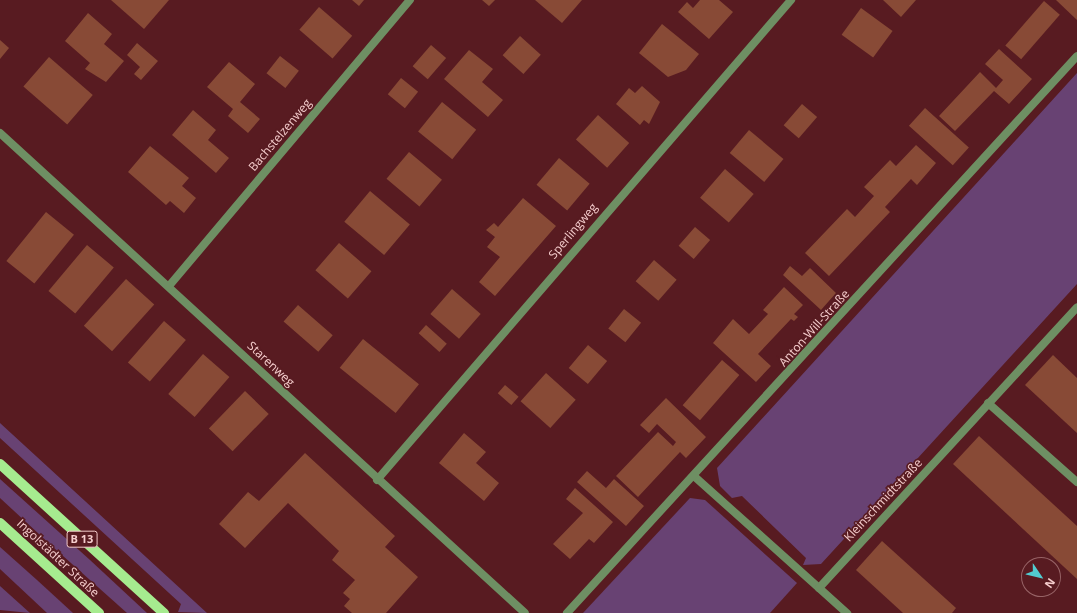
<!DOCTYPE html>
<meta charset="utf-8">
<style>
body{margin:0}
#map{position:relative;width:1077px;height:613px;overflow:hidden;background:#581b21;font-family:"Open Sans",sans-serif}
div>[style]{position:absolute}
.green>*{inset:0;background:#684273}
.building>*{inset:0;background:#884a36;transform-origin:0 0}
.minor>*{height:8px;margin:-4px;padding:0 4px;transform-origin:4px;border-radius:4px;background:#6e8f63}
.primary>*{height:10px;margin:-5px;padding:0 5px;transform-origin:5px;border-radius:5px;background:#a6eb8f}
span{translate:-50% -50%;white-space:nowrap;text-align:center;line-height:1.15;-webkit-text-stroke:3.5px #581b21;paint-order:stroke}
.shield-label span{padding:1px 3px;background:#581b21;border:1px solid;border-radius:3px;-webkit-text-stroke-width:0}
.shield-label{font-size:11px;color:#f6cece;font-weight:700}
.street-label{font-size:12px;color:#f6cece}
.north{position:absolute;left:1021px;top:557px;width:40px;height:40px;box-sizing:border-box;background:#581b21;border:1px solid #976366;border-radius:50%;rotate:125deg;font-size:11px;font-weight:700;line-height:16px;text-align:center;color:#f6cece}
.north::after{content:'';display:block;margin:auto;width:14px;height:18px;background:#52ccd0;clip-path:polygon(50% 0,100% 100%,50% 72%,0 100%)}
</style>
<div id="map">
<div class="green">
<div style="clip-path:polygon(1077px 73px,1077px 284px,821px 564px,803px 565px,806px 558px,742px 496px,732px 498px,720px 486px,717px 468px)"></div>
<div style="clip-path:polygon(0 423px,207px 613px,178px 612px,181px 604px,0 438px)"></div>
<div style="clip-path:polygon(0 479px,90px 560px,147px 613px,127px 613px,53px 547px,0 498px)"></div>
<div style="clip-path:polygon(690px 498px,705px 500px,797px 583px,770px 613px,583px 613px)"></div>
<div style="clip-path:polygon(0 547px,37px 580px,73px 613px,47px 613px,0 569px)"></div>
<div style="clip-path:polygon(0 586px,30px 613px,0 610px)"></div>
</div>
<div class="building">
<div style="clip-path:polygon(111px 0,169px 0,144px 29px)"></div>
<div style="clip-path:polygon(352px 0,364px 0,359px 6px)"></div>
<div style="clip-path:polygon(482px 0,495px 0,489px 6px)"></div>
<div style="clip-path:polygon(535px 0,582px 0,562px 23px)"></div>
<div style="clip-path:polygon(700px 0,719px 0,733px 12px,709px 39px,678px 12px,687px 2px,693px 8px)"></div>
<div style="clip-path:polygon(883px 0,916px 0,901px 17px)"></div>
<div style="clip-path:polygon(1056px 0,1077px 0,1077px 20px)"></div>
<div style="left:1044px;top:1px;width:21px;height:59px;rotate:41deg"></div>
<div style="left:319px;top:7px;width:44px;height:30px;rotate:41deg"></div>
<div style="left:861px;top:8px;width:39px;height:33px;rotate:36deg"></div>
<div style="clip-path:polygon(88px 13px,112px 34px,104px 44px,124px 61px,106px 82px,85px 69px,90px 63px,65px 41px)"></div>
<div style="clip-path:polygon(662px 24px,699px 54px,686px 70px,668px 77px,639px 53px)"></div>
<div style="left:520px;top:36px;width:28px;height:26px;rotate:42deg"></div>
<div style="clip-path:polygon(0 40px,9px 48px,0 59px)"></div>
<div style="clip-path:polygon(137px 43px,158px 61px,141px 80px,134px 74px,140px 67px,127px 55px)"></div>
<div style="left:431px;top:45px;width:20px;height:28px;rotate:41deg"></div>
<div style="clip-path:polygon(999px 49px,1032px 79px,1009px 104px,994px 91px,955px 131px,939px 116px,980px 72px,996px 88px,1003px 80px,985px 64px)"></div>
<div style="clip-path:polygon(469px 50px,493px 69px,482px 82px,503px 100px,488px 117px,444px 79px)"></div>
<div style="left:280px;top:56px;width:24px;height:22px;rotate:38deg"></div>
<div style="left:49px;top:57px;width:58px;height:39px;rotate:41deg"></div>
<div style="clip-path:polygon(229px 62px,255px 84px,240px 102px,260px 119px,248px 133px,228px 116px,233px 109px,207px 87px)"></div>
<div style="left:401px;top:78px;width:22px;height:21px;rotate:39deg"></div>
<div style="clip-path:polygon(642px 86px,660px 102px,649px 124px,644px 120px,640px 125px,616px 104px,629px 88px,635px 93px)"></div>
<div style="left:442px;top:102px;width:44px;height:38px;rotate:39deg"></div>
<div style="left:802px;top:104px;width:20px;height:28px;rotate:41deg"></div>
<div style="left:925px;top:108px;width:59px;height:24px;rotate:42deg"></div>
<div style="clip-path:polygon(193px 110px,216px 130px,208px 140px,229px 158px,216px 173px,172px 135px)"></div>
<div style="left:598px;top:115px;width:42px;height:33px;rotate:42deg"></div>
<div style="left:749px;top:130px;width:45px;height:30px;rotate:40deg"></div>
<div style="clip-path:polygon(916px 145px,936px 163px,917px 185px,911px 179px,885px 207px,890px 212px,829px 276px,805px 253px,847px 209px,855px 217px,874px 196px,864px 187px,890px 160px,896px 166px)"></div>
<div style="clip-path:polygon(150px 146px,189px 178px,182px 186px,196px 198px,184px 213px,170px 201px,166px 205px,128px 172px)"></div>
<div style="left:409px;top:152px;width:43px;height:35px;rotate:40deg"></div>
<div style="left:559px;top:158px;width:40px;height:35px;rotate:40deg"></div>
<div style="left:725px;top:169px;width:38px;height:38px;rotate:41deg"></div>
<div style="left:370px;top:191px;width:52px;height:40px;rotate:40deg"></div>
<div style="clip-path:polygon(523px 198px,556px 226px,495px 296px,479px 282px,500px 257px,487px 247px,495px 237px,486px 230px,494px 223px,498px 227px)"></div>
<div style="left:46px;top:212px;width:36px;height:63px;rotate:39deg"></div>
<div style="left:695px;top:227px;width:20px;height:25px;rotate:41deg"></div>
<div style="left:339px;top:243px;width:43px;height:36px;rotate:41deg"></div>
<div style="left:87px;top:245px;width:35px;height:60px;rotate:40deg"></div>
<div style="left:654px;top:260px;width:30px;height:28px;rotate:41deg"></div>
<div style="clip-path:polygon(790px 266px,802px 276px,810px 268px,836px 293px,821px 310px,783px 275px)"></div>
<div style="left:126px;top:279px;width:38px;height:63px;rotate:42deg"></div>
<div style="clip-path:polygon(784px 287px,803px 305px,794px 314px,798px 317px,794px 321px,791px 319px,758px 354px,771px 366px,756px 382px,713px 343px,733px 319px,749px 334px,768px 314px,763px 310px)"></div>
<div style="left:452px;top:289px;width:38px;height:33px;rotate:41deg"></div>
<div style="left:298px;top:305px;width:46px;height:22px;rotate:41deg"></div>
<div style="left:624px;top:309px;width:22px;height:25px;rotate:39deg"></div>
<div style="left:164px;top:321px;width:29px;height:55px;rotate:41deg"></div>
<div style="left:426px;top:325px;width:28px;height:11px;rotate:42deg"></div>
<div style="left:363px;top:339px;width:72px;height:37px;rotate:39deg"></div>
<div style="left:588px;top:345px;width:25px;height:30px;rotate:40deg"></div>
<div style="left:203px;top:354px;width:35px;height:53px;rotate:41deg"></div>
<div style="clip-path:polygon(1053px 355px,1077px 378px,1077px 433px,1025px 385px)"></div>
<div style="left:722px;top:360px;width:23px;height:60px;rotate:41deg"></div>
<div style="left:546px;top:373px;width:40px;height:38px;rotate:42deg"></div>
<div style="left:505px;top:385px;width:18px;height:11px;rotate:41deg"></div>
<div style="left:245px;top:391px;width:33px;height:52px;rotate:44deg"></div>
<div style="clip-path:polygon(666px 398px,706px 437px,686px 458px,680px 452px,638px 497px,616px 476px,658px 432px,673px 446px,676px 442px,657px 424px,649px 433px,640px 425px)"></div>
<div style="clip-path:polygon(464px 433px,486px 452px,476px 463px,499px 483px,484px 501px,439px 463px)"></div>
<div style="clip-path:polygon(979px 436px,1077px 526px,1077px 579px,953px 464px)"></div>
<div style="clip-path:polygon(305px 453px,395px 536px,385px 547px,418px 577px,386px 613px,352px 613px,344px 606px,350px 599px,343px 593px,355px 580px,332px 560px,339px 551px,288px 503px,245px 548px,219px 524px,248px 492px,259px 501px)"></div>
<div style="clip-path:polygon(587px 471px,606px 488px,614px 479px,644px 506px,626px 526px,577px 482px)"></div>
<div style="clip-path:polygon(575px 488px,613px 522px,594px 543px,589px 539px,570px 559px,553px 544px,583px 513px,566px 499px)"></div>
<div style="clip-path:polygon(882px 541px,956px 608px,952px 613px,903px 613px,856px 570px)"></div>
</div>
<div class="minor">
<div style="left:0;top:133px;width:711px;rotate:42.44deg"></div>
<div style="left:169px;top:286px;width:374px;rotate:-49.9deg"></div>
<div style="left:988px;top:403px;width:119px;rotate:41.6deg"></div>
<div style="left:695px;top:477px;width:166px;rotate:41.8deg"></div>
<div style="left:819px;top:588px;width:381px;rotate:-47.4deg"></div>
<div style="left:377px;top:480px;width:634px;rotate:-49.22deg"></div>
<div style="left:819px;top:588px;width:38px;rotate:42deg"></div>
<div style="left:567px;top:613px;width:755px;rotate:-47.52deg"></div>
</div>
<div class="primary">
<div style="left:0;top:464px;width:222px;rotate:42.3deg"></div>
<div style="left:0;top:523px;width:134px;rotate:42.3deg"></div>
</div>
<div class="shield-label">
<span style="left:82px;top:539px">B 13</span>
</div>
<div class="street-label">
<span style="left:280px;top:135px;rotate:-50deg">Bachstelzenweg</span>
<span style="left:573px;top:231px;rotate:-50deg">Sperlingweg</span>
<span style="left:814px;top:328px;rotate:-48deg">Anton-Will-Straße</span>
<span style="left:271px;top:364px;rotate:43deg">Starenweg</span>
<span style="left:883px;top:500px;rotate:-47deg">Kleinschmidtstraße</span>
<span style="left:58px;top:558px;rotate:43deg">Ingolstädter Straße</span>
</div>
<div class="north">N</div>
</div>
